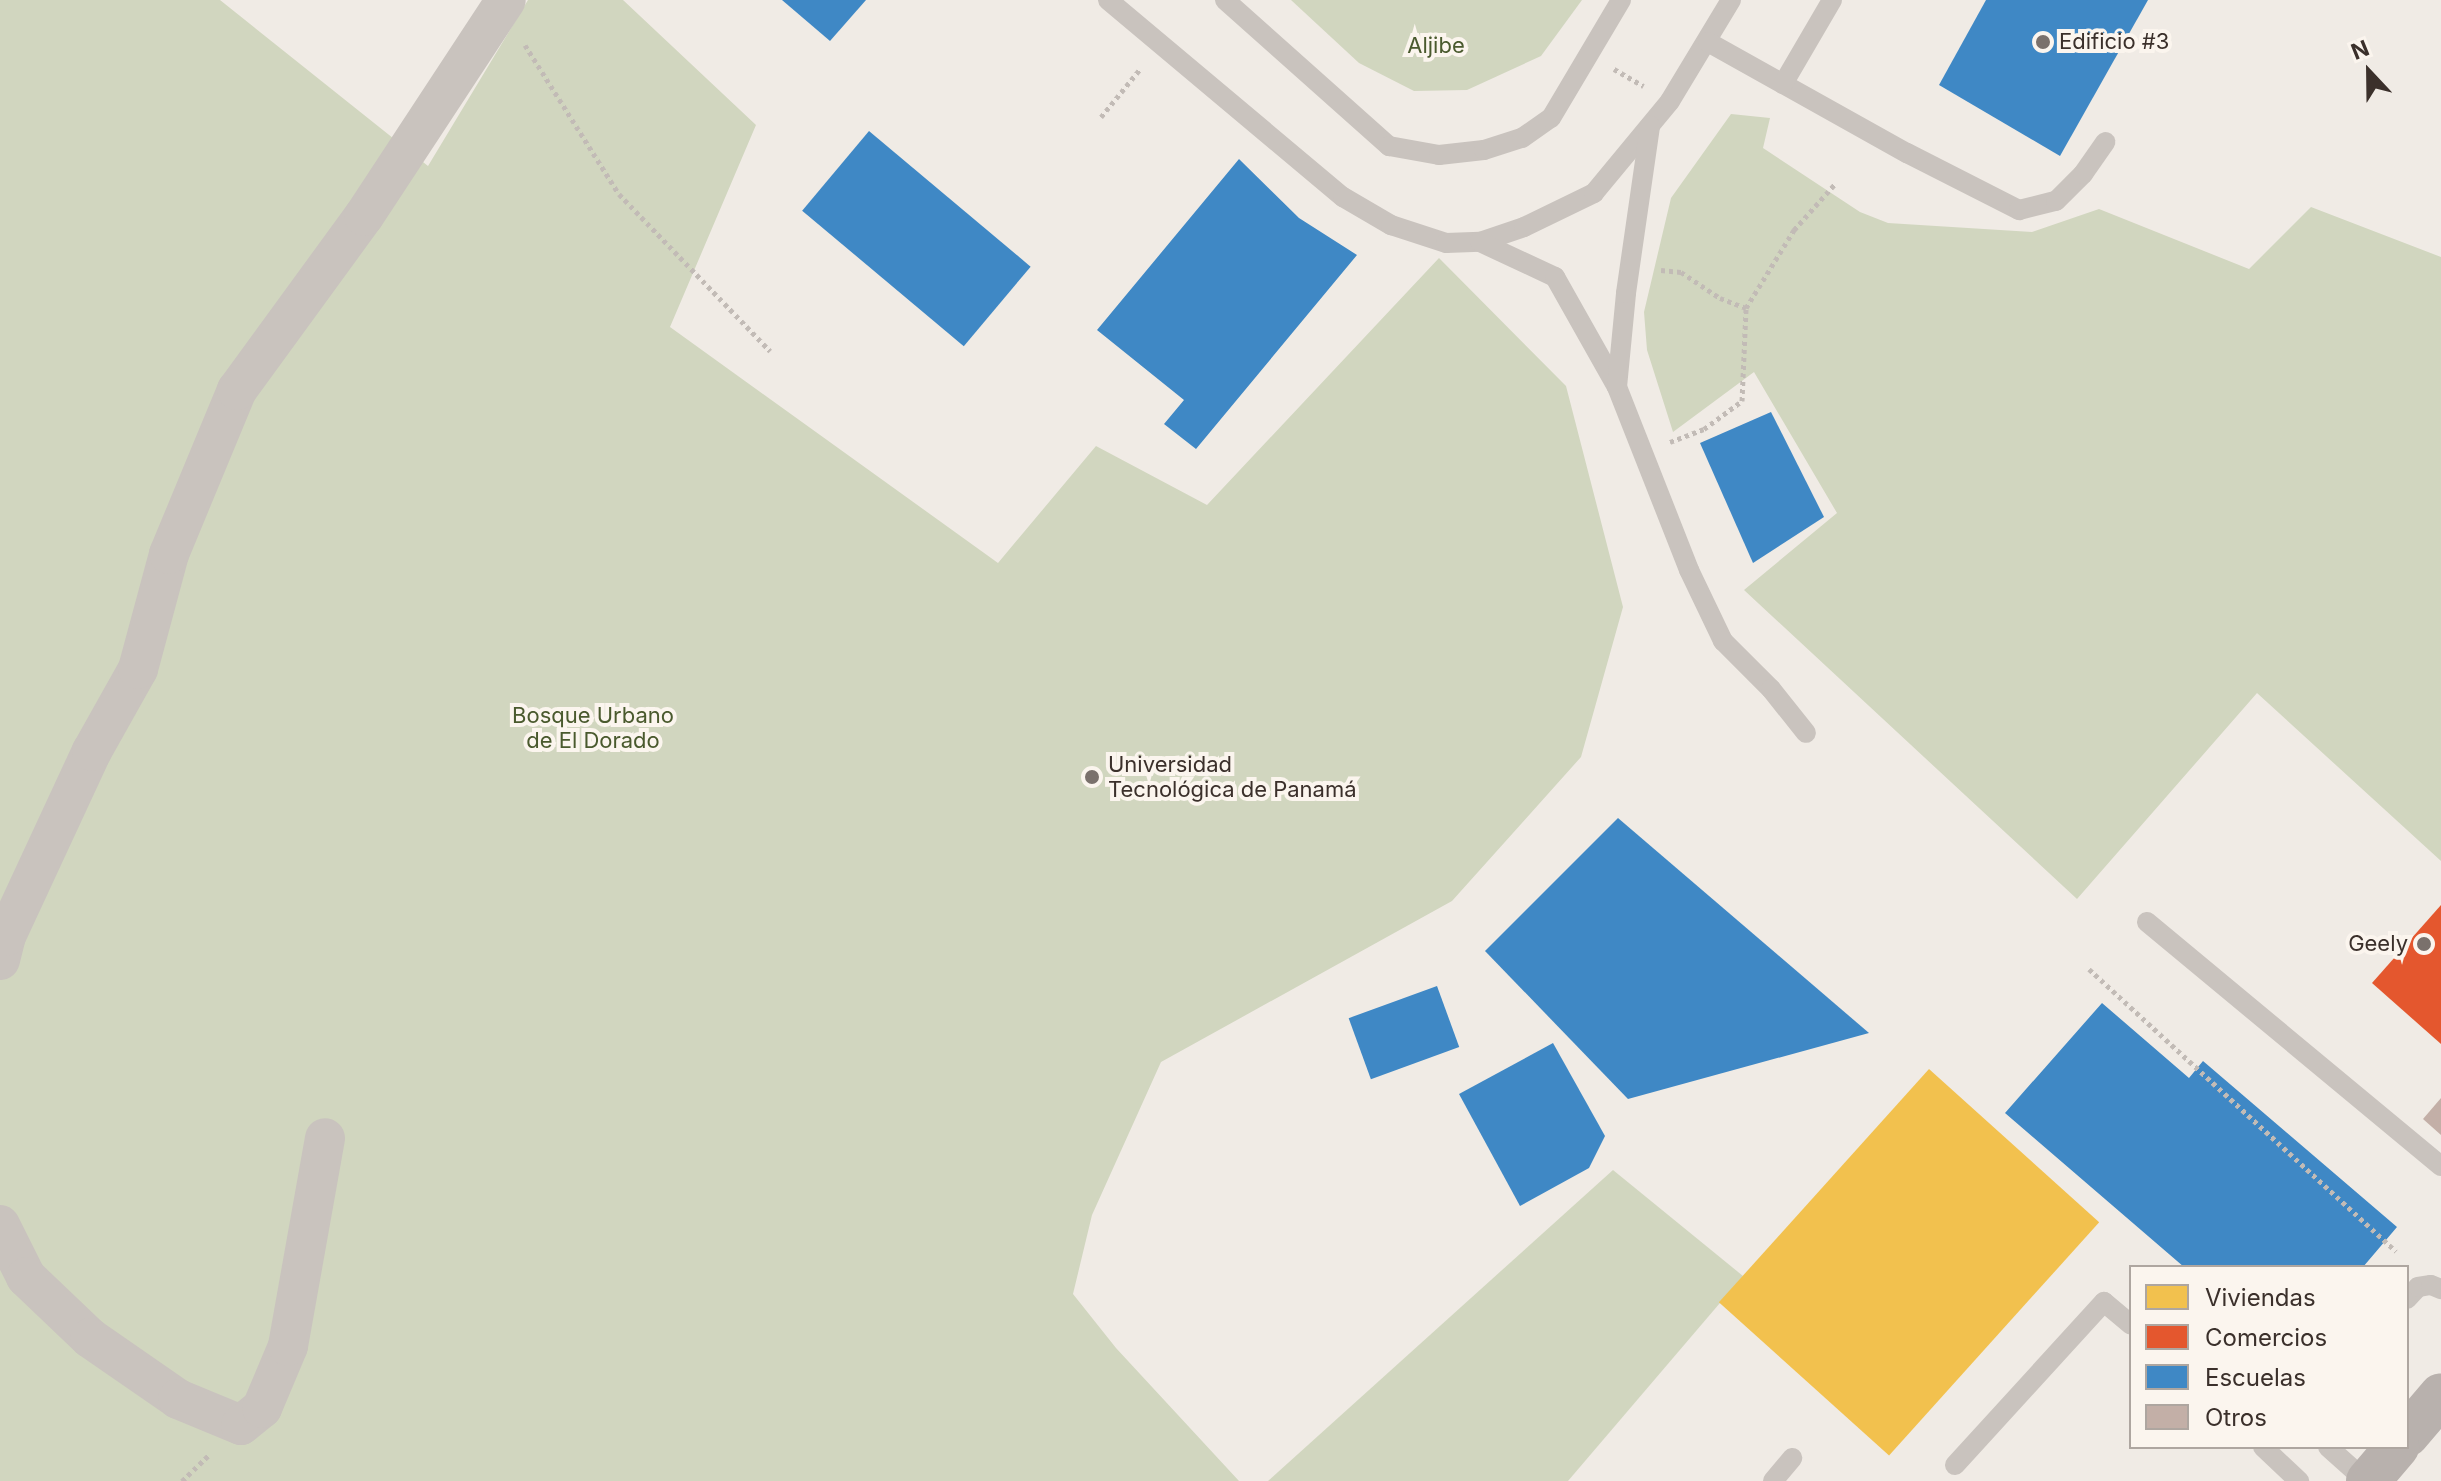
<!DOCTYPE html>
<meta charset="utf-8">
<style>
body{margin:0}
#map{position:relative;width:2441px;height:1481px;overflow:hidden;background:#f0ebe5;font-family:Inter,sans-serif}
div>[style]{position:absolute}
.green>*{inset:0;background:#d1d6bf}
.homes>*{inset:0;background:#f2c14e;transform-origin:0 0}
.shops>*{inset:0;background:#e4572e}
.schools>*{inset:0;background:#3f88c5;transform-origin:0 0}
.building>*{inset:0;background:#c3afa7}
.path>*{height:5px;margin-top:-2.5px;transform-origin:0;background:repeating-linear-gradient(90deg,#c2bbb6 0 4px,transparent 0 8px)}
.service>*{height:20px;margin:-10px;padding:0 10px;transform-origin:10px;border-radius:10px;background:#c9c3be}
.minor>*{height:40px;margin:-20px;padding:0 20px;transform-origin:20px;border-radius:20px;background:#c9c3be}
.primary>*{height:44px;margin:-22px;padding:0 22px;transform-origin:22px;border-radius:22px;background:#b8b1ad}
.dots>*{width:22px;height:22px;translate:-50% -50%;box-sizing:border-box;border:4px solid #fbf5ee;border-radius:50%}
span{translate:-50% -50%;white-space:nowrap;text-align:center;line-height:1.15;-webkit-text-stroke:8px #fbf5ee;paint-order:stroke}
.poi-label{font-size:22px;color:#3b302b}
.left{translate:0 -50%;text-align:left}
.right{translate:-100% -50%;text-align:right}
.park-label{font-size:22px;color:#4a5a2e}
.legend{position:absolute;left:2129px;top:1265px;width:280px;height:184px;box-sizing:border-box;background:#fbf5ee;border:2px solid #aea6a0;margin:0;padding:10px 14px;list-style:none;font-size:24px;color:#3b302b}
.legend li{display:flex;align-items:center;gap:16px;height:40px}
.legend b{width:40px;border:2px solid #aea6a0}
.north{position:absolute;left:2329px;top:32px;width:80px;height:80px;-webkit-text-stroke:6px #fbf5ee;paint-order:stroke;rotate:338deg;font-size:22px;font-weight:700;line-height:32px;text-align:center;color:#3b302b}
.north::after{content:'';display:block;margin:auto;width:28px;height:36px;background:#3b302b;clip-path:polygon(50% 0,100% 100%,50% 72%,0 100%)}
</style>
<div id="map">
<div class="green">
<div style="clip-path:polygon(0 0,220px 0,428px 166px,528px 0,623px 0,756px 125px,670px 327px,998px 563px,1096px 446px,1207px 505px,1439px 258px,1566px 386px,1623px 607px,1581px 757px,1452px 901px,1161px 1062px,1092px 1215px,1073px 1294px,1116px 1348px,1239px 1481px,0 1481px)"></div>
<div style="clip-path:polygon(1291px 0,1582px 0,1541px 56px,1467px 90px,1414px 91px,1359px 63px)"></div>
<div style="clip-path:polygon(1731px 114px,1770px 118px,1763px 148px,1860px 212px,1888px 223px,2032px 232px,2099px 209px,2249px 269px,2311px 207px,2441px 257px,2441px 861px,2257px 693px,2077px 899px,1744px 590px,1837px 513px,1754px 372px,1673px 432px,1647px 350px,1644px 312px,1671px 198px)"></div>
<div style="clip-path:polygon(1613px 1170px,1743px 1276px,1568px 1481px,1268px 1481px)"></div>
</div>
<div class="homes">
<div style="left:1929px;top:1069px;width:229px;height:314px;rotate:42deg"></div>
</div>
<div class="shops">
<div style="clip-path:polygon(2441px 905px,2441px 1044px,2372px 983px)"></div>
</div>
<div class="schools">
<div style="clip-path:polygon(782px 0,866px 0,830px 41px)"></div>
<div style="clip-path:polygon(1986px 0,2148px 0,2060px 156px,1939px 85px)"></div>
<div style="left:869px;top:131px;width:211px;height:104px;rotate:40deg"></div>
<div style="clip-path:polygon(1239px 159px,1299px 218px,1357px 255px,1196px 449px,1164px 424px,1184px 400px,1097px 330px)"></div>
<div style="clip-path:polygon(1771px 412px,1824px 517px,1753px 563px,1700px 443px)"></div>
<div style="clip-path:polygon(1618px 818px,1869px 1033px,1628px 1099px,1485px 951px)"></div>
<div style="left:1437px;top:986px;width:65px;height:94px;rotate:70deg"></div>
<div style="clip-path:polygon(2102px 1003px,2189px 1078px,2203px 1061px,2397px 1227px,2363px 1267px,2184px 1267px,2005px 1113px)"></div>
<div style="clip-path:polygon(1553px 1043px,1605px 1136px,1589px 1168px,1520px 1206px,1459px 1094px)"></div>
</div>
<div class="building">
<div style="clip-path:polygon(2441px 1098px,2441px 1135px,2423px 1119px)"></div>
</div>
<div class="path">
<div style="left:525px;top:45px;width:176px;rotate:57.8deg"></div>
<div style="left:619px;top:194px;width:218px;rotate:46.1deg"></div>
<div style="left:1614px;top:69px;width:34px;rotate:30deg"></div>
<div style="left:1101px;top:117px;width:63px;rotate:-50.8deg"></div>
<div style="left:1661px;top:270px;width:20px;rotate:6deg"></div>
<div style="left:1681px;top:272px;width:47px;rotate:33.7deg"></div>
<div style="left:1720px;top:298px;width:28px;rotate:21deg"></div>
<div style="left:1670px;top:442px;width:36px;rotate:-21deg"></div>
<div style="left:1704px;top:429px;width:47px;rotate:-36.4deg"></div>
<div style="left:1742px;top:401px;width:93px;rotate:-87.5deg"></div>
<div style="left:1746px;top:308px;width:92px;rotate:-58.4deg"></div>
<div style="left:1794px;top:230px;width:62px;rotate:-48.3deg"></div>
<div style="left:2089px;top:969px;width:417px;rotate:42.6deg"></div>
<div style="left:182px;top:1481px;width:39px;rotate:-44deg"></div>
</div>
<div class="service">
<div style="left:1108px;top:0;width:307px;rotate:40deg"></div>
<div style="left:1343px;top:197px;width:56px;rotate:30.3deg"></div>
<div style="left:1391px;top:225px;width:58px;rotate:18.1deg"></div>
<div style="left:1446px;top:243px;width:34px;rotate:-2deg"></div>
<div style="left:1480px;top:242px;width:46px;rotate:-18.8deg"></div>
<div style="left:1524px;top:227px;width:78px;rotate:-25.9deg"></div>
<div style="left:1594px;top:193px;width:119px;rotate:-50.4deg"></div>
<div style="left:1670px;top:101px;width:118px;rotate:-58.9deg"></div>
<div style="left:1225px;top:0;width:220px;rotate:41.7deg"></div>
<div style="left:1389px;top:146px;width:51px;rotate:10.2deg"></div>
<div style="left:1439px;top:155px;width:45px;rotate:-6.3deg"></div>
<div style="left:1484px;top:150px;width:40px;rotate:-18deg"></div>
<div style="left:1522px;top:138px;width:35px;rotate:-35deg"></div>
<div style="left:1551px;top:118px;width:137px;rotate:-59.3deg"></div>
<div style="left:1708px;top:42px;width:228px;rotate:29.2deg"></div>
<div style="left:1907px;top:153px;width:126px;rotate:27deg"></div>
<div style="left:2019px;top:210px;width:38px;rotate:-14deg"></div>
<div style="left:2056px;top:201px;width:38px;rotate:-45deg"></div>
<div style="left:2083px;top:174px;width:39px;rotate:-55deg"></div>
<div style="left:1783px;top:84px;width:97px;rotate:-59.7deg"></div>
<div style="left:1480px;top:242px;width:83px;rotate:25deg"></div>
<div style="left:1555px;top:277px;width:126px;rotate:60.6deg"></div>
<div style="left:1617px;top:387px;width:197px;rotate:68.5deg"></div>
<div style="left:1689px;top:570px;width:79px;rotate:64.4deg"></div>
<div style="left:1723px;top:641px;width:68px;rotate:45deg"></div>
<div style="left:1771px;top:689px;width:56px;rotate:51.5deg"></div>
<div style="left:1617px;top:387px;width:94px;rotate:-84.5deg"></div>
<div style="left:1626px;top:293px;width:169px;rotate:-81.8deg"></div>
<div style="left:2147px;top:922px;width:382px;rotate:39.7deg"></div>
<div style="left:2407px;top:1299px;width:16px;rotate:-47deg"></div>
<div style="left:2418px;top:1287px;width:13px;rotate:-9deg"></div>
<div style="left:2431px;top:1285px;width:11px;rotate:22deg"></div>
<div style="left:2104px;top:1302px;width:35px;rotate:40deg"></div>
<div style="left:2263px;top:1447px;width:50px;rotate:43.4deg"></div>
<div style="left:2328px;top:1447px;width:51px;rotate:41.8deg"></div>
<div style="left:1955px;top:1465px;width:221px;rotate:-47.6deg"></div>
<div style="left:1773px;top:1481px;width:30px;rotate:-50deg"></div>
</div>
<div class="minor">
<div style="left:0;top:960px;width:25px;rotate:-76deg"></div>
<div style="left:6px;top:936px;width:204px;rotate:-65.1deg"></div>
<div style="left:92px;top:751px;width:94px;rotate:-60.7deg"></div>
<div style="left:138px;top:669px;width:119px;rotate:-74.9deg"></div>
<div style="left:169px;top:554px;width:178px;rotate:-67.5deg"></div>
<div style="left:237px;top:390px;width:215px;rotate:-53.9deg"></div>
<div style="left:364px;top:216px;width:258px;rotate:-56.7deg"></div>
<div style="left:0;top:1225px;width:58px;rotate:63.4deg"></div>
<div style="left:26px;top:1277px;width:88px;rotate:43.6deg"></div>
<div style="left:90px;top:1338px;width:107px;rotate:34.7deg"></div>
<div style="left:178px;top:1399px;width:68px;rotate:22.4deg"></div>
<div style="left:241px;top:1425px;width:27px;rotate:-39deg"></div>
<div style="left:262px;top:1408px;width:67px;rotate:-67.2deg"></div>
<div style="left:288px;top:1346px;width:211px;rotate:-79.9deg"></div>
</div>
<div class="primary">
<div style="left:2407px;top:1435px;width:52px;rotate:-49.6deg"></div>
<div style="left:2368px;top:1481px;width:45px;rotate:-49.5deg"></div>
</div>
<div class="dots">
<div style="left:2043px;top:42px;background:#7a716c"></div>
<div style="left:1092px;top:777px;background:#7a716c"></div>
<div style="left:2424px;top:944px;background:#7a716c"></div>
</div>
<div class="poi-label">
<span class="left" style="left:2059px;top:42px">Edificio #3</span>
<span class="left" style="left:1108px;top:777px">Universidad<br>Tecnológica de Panamá</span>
<span class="right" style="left:2408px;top:944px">Geely</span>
</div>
<div class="park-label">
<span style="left:1436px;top:46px">Aljibe</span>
<span style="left:593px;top:728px">Bosque Urbano<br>de El Dorado</span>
</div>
<ul class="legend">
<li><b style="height:22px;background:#f2c14e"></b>Viviendas</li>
<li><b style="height:22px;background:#e4572e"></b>Comercios</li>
<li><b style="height:22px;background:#3f88c5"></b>Escuelas</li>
<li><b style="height:22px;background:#c3afa7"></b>Otros</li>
</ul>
<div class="north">N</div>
</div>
